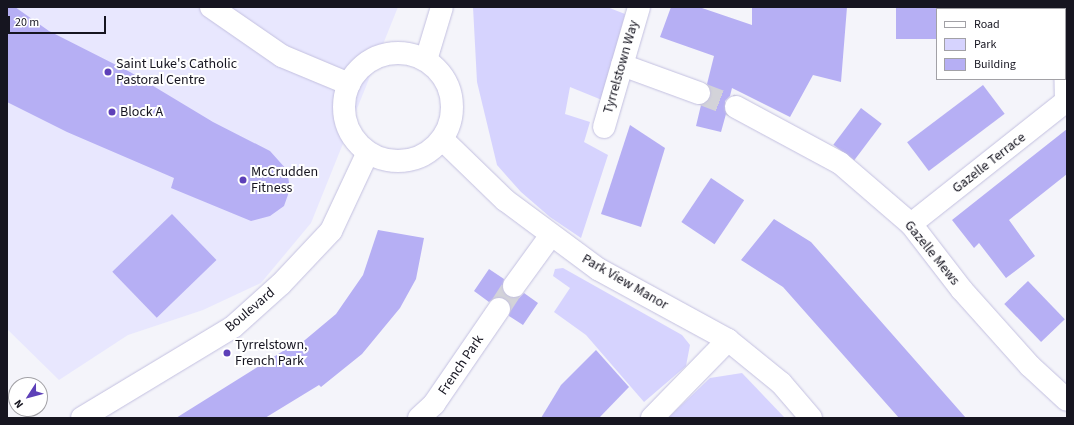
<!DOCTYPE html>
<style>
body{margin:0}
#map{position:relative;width:1074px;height:425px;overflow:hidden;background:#f4f4fa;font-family:"Source Sans 3",sans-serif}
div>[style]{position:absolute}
.built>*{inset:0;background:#e8e7fe}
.green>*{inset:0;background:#d6d3fe}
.building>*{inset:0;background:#b6aff4;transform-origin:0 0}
.minor-tunnel>*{height:22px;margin-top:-11px;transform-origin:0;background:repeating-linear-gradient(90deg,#d3d3d9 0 22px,transparent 0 33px)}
.roads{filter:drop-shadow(0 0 1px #c3c0e0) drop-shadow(0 0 1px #c3c0e0)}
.minor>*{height:22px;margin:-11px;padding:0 11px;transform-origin:11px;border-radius:11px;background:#fff}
.minor>.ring{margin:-11px;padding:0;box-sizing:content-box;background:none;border:22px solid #fff;border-radius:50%}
.dots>*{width:11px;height:11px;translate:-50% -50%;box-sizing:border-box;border:2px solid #fff;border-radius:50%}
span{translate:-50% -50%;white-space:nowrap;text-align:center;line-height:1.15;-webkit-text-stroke:4px #fff;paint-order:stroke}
.poi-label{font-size:14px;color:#161520}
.left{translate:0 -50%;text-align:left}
.street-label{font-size:14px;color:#161520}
.frame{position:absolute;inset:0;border:8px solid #161520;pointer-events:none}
.legend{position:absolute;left:936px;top:8px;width:130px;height:72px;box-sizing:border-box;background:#fff;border:1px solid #a2a1a6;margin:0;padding:5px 7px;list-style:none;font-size:12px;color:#161520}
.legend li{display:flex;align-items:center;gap:8px;height:20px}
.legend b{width:20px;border:1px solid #a2a1a6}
.north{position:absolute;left:8px;top:377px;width:40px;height:40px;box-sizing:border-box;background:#fff;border:1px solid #a2a1a6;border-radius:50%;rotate:234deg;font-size:11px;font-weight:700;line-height:16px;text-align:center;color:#161520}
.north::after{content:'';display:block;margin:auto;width:14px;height:18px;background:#5d40b8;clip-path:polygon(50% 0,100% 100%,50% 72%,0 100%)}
.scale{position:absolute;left:8px;top:16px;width:98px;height:18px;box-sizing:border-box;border:2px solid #161520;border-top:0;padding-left:5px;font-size:12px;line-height:14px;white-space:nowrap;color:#161520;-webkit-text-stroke:3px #fff;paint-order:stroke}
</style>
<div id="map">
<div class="built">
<div style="clip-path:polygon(7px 7px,398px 7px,311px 223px,261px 283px,203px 310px,128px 335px,59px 380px,7px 329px)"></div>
</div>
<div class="green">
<div style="clip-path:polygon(473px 7px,607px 7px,625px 14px,602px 100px,570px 87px,565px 114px,590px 122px,584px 142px,608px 155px,581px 238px,550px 217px,521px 192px,497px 165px,477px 82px)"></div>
<div style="clip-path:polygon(563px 268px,682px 335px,690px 345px,686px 366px,644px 402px,586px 335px,554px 312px,570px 288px,553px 276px,555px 269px)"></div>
<div style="clip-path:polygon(742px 373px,785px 418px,668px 418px,710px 378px)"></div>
</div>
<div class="building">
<div style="clip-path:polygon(7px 7px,15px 7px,49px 31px,130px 72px,213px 122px,270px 151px,287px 170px,290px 189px,284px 206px,270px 216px,251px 221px,171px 188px,174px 178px,67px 132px,7px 102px)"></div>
<div style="clip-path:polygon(671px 7px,699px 7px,752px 25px,752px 7px,847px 7px,841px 82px,813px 75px,790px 117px,732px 88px,730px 96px,725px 101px,726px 114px,721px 132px,696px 126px,701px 105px,711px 97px,711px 90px,707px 84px,714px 56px,660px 37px)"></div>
<div style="left:896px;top:7px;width:41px;height:32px"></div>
<div style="left:983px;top:85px;width:36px;height:95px;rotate:53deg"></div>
<div style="left:861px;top:108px;width:26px;height:46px;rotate:37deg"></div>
<div style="clip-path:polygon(630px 125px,665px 148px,641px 227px,601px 214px)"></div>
<div style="clip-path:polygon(1067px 129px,1067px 174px,1009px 220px,1035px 256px,1006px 278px,979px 243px,974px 248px,952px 220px)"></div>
<div style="left:711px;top:178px;width:40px;height:53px;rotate:34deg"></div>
<div style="left:172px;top:214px;width:64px;height:83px;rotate:46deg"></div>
<div style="clip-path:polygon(774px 219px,811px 242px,966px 418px,899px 418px,783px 287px,741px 260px)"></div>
<div style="clip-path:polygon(378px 230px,424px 238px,416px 279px,400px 308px,362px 354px,321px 387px,319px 385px,265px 418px,176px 418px,291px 346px,293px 350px,336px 314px,363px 275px)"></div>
<div style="clip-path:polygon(489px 269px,504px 279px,502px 291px,507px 296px,519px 298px,524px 293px,538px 303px,523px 325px,509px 316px,510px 304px,506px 299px,494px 298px,489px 302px,474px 291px)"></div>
<div style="left:1028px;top:281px;width:53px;height:33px;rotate:46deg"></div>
<div style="clip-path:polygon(596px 350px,629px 387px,599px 418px,541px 418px,561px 385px)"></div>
</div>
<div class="minor-tunnel">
<div style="left:699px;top:93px;width:40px;rotate:21deg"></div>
<div style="left:499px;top:309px;width:27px;rotate:-57deg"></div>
</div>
<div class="roads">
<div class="minor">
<div style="left:211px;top:7px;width:86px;rotate:34.6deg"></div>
<div style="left:282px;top:56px;width:73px;rotate:22.7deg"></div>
<div style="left:1063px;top:7px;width:2px;rotate:63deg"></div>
<div class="ring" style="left:344px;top:53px;width:86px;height:86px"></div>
<div style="left:426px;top:60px;width:55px;rotate:-73.2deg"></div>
<div style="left:1065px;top:60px;width:41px;rotate:88.6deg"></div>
<div style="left:622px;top:65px;width:82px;rotate:20deg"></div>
<div style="left:736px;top:107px;width:118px;rotate:28.3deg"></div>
<div style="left:840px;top:163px;width:94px;rotate:40.7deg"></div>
<div style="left:911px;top:224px;width:83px;rotate:52.3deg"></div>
<div style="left:962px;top:290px;width:102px;rotate:48.2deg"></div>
<div style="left:1030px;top:366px;width:50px;rotate:42.6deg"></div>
<div style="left:604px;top:127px;width:125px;rotate:-73.7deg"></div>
<div style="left:442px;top:139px;width:88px;rotate:44.1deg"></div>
<div style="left:505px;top:200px;width:116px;rotate:36.6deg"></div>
<div style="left:598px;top:269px;width:148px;rotate:28.6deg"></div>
<div style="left:728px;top:340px;width:68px;rotate:39.1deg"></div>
<div style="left:781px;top:383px;width:46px;rotate:49.4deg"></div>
<div style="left:911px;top:224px;width:198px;rotate:-38.4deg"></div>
<div style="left:514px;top:286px;width:63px;rotate:-54deg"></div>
<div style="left:82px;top:418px;width:176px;rotate:-31.1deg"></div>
<div style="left:233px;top:327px;width:64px;rotate:-41.9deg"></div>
<div style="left:281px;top:284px;width:73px;rotate:-46.7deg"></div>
<div style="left:331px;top:231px;width:87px;rotate:-64.9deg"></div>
<div style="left:419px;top:418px;width:21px;rotate:-43deg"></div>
<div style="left:434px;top:404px;width:115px;rotate:-55.6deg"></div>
<div style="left:652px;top:418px;width:109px;rotate:-45.7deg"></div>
</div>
</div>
<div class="dots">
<div style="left:108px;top:72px;background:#5d40b8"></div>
<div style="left:112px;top:112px;background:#5d40b8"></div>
<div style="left:243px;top:180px;background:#5d40b8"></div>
<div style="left:227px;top:353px;background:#5d40b8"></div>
</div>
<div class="poi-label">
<span class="left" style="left:116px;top:72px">Saint Luke's Catholic<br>Pastoral Centre</span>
<span class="left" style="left:120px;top:112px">Block A</span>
<span class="left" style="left:251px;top:180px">McCrudden<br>Fitness</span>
<span class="left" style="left:235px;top:353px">Tyrrelstown,<br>French Park</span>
</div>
<div class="street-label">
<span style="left:621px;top:67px;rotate:-74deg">Tyrrelstown Way</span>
<span style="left:989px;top:163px;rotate:-38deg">Gazelle Terrace</span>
<span style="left:932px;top:253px;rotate:51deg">Gazelle Mews</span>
<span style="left:625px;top:282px;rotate:30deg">Park View Manor</span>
<span style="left:250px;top:310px;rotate:-40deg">Boulevard</span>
<span style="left:461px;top:365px;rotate:-56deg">French Park</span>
</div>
<div class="frame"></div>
<ul class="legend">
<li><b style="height:5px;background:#fff"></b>Road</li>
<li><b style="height:11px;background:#d6d3fe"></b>Park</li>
<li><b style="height:11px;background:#b6aff4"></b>Building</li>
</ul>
<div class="north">N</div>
<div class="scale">20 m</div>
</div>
